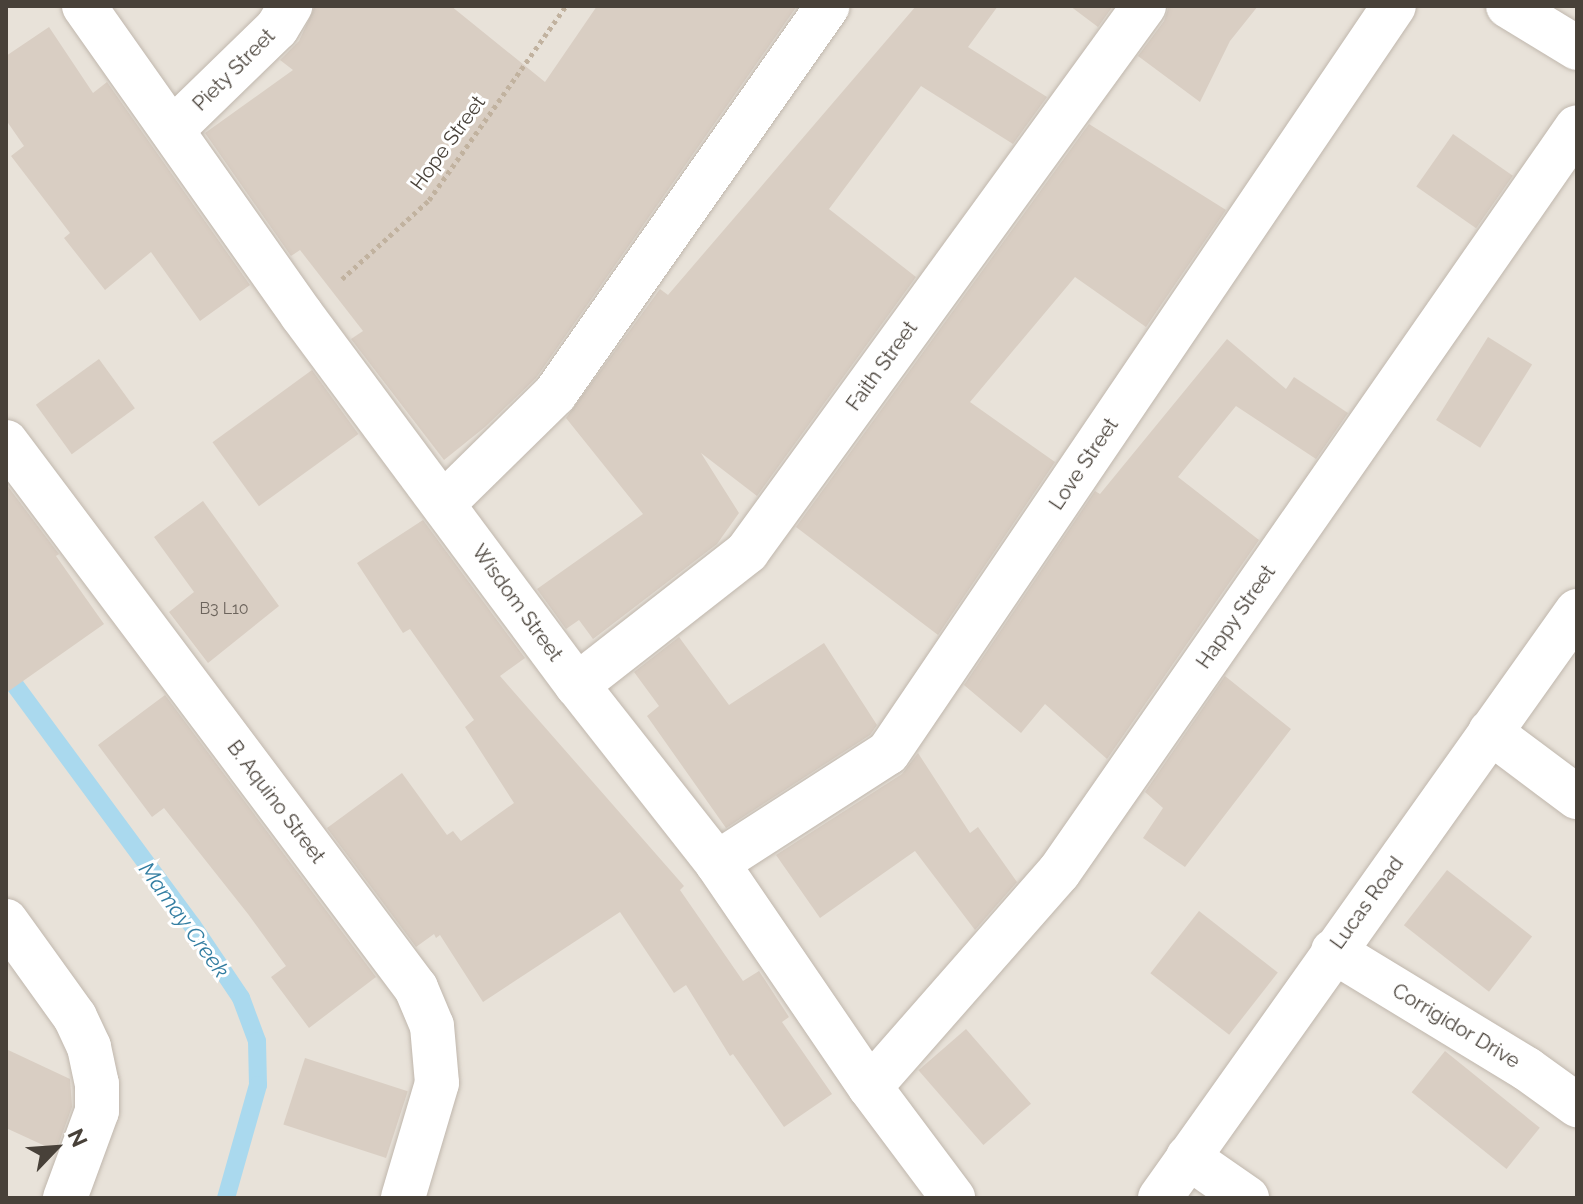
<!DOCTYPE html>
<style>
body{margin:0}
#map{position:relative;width:1583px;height:1204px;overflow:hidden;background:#f5f1eb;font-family:Raleway,sans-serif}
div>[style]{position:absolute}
.residential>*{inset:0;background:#e8e2d9;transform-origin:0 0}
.stream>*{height:18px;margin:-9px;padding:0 9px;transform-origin:9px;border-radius:9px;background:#aad9ee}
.building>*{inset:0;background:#d9cec3;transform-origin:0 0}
.path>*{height:5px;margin-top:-2.5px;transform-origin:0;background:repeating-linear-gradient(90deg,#c1b29f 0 4px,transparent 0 8px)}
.roads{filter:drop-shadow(0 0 2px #c0b7ad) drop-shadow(0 0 2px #c0b7ad)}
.minor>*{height:44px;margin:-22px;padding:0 22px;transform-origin:22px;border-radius:22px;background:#fff}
span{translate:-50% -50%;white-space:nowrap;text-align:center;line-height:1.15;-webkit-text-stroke:6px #fff;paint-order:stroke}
.number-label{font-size:16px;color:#6c645c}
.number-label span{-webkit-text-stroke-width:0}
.street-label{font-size:20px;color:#484139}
.water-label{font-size:22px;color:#327da1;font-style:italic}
.frame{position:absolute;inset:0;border:8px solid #484139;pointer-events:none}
.north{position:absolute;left:16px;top:1108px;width:80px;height:80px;-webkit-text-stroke:6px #fff;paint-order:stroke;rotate:65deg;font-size:22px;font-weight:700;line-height:32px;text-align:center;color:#484139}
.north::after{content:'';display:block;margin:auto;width:28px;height:36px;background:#484139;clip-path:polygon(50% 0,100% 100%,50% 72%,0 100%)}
</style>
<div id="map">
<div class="residential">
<div style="left:6px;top:6px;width:1571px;height:1192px"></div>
</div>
<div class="stream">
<div style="left:6px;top:673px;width:313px;rotate:53.6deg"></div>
<div style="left:192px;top:925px;width:88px;rotate:56.1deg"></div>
<div style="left:241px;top:998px;width:46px;rotate:69.6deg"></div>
<div style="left:257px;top:1041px;width:44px;rotate:88.7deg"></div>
<div style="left:258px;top:1085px;width:117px;rotate:105.8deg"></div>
</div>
<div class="building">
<div style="clip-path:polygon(315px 6px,451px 6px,545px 82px,597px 6px,797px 6px,536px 378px,485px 427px,444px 460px,351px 339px,363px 331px,300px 250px,291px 256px,205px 133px,293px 70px,280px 60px,299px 41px)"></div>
<div style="clip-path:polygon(916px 6px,998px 6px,968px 47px,1047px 97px,1013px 144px,921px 86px,829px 209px,916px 277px,757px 496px,701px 453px,739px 513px,717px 544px,593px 639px,579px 620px,566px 629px,537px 589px,643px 514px,566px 418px,660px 289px,668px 295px)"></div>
<div style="clip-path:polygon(1070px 6px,1113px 6px,1098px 27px)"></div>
<div style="clip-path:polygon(1169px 6px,1258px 6px,1230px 41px,1200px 102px,1138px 56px,1164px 21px)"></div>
<div style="clip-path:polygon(49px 27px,93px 93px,107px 82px,250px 285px,200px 321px,151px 252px,105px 290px,64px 238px,70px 233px,11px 156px,24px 146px,6px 120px,6px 56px)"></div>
<div style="clip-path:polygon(1089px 124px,1226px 210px,1146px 327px,1075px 277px,970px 402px,1055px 462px,938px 635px,796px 527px)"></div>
<div style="left:1453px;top:134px;width:73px;height:64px;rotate:35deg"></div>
<div style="left:1488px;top:337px;width:52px;height:98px;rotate:32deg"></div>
<div style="clip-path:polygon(1227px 339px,1286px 389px,1294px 377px,1348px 413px,1316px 459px,1236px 406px,1178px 477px,1259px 540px,1107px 759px,1045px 704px,1021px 733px,964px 685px,1095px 491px,1100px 494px)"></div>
<div style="left:99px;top:359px;width:61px;height:78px;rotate:54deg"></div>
<div style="left:312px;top:370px;width:79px;height:123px;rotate:54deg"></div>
<div style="clip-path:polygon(6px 484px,59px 554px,56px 556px,104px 624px,6px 693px)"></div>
<div style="clip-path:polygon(203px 501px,279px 606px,208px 663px,169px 612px,194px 592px,154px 537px)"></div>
<div style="clip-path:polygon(423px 520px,525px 658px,500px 676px,684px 886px,680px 890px,743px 981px,759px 971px,789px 1017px,782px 1022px,832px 1094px,784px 1127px,733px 1054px,730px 1056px,686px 985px,674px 993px,620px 912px,483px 1002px,440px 935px,436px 938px,434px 934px,416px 947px,327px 828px,402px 773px,447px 835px,453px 831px,461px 841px,514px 803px,465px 727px,474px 720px,410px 629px,403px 633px,357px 563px)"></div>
<div style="clip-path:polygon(679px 637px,729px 705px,824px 643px,877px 725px,870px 735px,726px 828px,647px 716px,659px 706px,634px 672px)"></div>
<div style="clip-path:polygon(1225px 676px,1291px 729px,1185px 867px,1143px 838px,1163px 808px,1145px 792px)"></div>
<div style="clip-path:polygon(165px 695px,376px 977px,309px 1028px,271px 977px,286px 966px,248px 914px,164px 808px,152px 817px,98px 745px)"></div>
<div style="clip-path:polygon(918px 753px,970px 833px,978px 827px,1017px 882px,975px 930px,915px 851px,820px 918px,776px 855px,902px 774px)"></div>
<div style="left:1447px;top:870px;width:108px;height:70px;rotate:38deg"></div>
<div style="left:1199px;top:911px;width:100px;height:79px;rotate:38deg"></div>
<div style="left:966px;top:1029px;width:99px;height:63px;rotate:49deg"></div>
<div style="clip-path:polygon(6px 1049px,70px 1079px,72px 1107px,56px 1151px,6px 1128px)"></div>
<div style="left:1445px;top:1051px;width:122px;height:53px;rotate:39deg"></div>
<div style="left:305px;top:1058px;width:108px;height:70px;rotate:18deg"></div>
</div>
<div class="path">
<div style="left:342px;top:279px;width:118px;rotate:-42.2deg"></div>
<div style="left:429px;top:200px;width:237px;rotate:-54.8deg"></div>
</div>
<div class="roads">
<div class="minor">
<div style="left:84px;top:6px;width:378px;rotate:54.8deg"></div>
<div style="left:302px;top:315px;width:461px;rotate:53.4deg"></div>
<div style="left:577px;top:685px;width:226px;rotate:51.8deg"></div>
<div style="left:717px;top:863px;width:271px;rotate:55.7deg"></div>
<div style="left:870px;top:1087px;width:139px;rotate:53.2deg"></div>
<div style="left:1508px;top:6px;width:81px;rotate:31.3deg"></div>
<div style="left:173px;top:129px;width:145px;rotate:-44.2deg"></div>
<div style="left:277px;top:28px;width:26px;rotate:-59deg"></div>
<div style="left:6px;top:442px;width:683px;rotate:53.1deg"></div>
<div style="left:416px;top:988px;width:41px;rotate:67.2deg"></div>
<div style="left:432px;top:1026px;width:57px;rotate:85deg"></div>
<div style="left:437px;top:1083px;width:120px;rotate:106.5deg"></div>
<div style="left:444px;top:503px;width:156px;rotate:-44.5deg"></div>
<div style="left:555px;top:394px;width:474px;rotate:-54.9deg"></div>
<div style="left:577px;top:685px;width:216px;rotate:-38deg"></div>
<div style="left:747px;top:552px;width:675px;rotate:-53.98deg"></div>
<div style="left:1490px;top:732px;width:109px;rotate:36.8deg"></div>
<div style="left:717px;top:863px;width:203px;rotate:-32.8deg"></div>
<div style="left:888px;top:753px;width:902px;rotate:-55.89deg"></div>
<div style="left:6px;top:921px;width:118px;rotate:54.3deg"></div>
<div style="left:75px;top:1017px;width:33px;rotate:65deg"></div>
<div style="left:89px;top:1047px;width:38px;rotate:78deg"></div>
<div style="left:97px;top:1084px;width:27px;rotate:90deg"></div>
<div style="left:97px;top:1111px;width:93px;rotate:110.2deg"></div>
<div style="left:1333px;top:951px;width:227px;rotate:31.3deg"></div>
<div style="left:1527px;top:1069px;width:62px;rotate:35.8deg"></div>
<div style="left:870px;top:1087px;width:286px;rotate:-48.7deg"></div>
<div style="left:1059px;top:872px;width:907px;rotate:-55.19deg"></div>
<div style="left:1188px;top:1157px;width:72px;rotate:34.8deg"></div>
<div style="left:1160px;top:1198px;width:720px;rotate:-54.61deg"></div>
</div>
</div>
<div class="number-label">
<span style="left:224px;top:609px">B3 L10</span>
</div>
<div class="street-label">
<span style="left:234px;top:70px;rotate:-45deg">Piety Street</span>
<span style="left:448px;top:143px;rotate:-54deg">Hope Street</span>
<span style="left:882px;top:366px;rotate:-54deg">Faith Street</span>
<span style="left:1084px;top:464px;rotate:-56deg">Love Street</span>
<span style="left:517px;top:603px;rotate:54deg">Wisdom Street</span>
<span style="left:1236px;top:617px;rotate:-55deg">Happy Street</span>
<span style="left:276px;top:802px;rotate:53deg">B. Aquino Street</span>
<span style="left:1367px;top:903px;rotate:-54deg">Lucas Road</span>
<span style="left:1456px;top:1026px;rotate:31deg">Corrigidor Drive</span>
</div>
<div class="water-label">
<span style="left:184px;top:920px;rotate:54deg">Mamay Creek</span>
</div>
<div class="frame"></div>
<div class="north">N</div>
</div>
